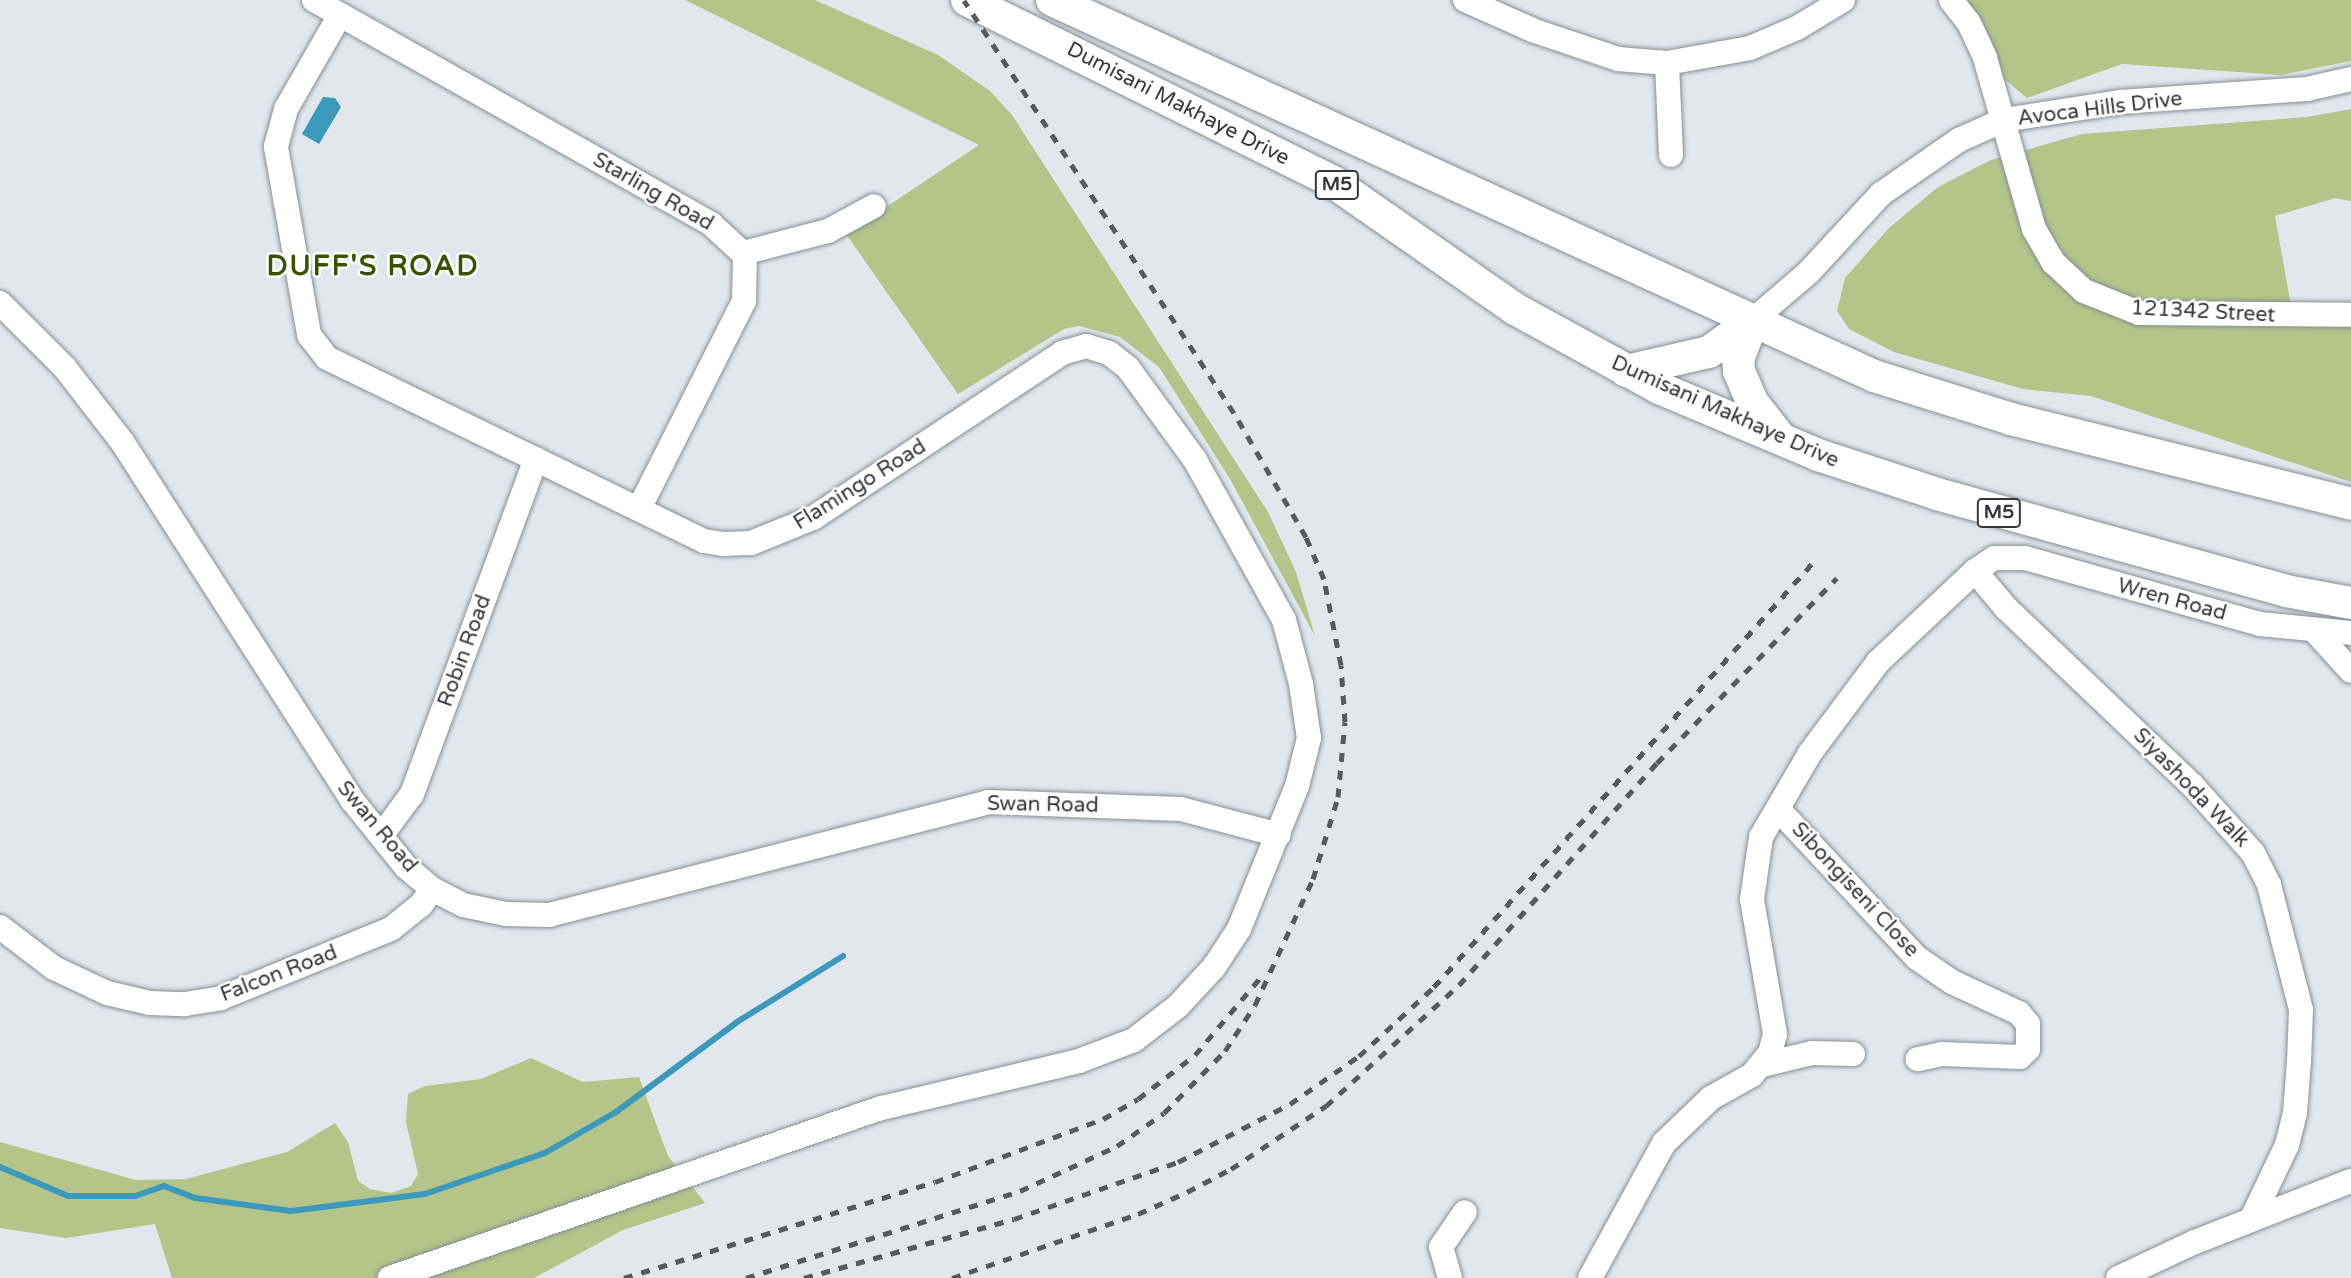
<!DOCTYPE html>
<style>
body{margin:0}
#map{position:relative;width:2351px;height:1278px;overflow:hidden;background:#e2e6ed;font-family:"Varela Round",sans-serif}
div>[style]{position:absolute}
.green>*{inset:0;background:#b5c589}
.water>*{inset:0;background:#3b99bc}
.stream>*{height:6px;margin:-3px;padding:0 3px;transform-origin:3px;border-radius:3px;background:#3b99bc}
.roads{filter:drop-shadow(0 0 2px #898e94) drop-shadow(0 0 2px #898e94)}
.minor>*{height:24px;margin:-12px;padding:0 12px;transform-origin:12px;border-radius:12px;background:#fff}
.major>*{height:32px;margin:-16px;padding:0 16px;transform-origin:16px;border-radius:16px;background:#fff}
.rail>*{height:5px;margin-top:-2.5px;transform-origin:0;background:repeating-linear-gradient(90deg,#58595d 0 9px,transparent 0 18px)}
span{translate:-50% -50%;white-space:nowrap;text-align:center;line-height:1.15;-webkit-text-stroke:5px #fff;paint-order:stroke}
.shield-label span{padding:2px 5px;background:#fff;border:2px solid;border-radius:5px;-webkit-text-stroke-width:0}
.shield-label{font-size:19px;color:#36373a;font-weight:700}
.street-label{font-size:21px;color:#36373a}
.district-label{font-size:28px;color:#3e5100;font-weight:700;letter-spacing:2px}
</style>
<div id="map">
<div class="green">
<div style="clip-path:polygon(685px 0,815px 0,938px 55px,990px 91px,1012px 115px,1268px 512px,1296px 572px,1315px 636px,1230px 479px,1159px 367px,1120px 337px,1079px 326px,1064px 329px,958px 394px,846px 234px,979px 145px)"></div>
<div style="clip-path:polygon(1967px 0,2351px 0,2351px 61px,2281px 75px,2122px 64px,2027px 98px,2003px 78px,1987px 33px)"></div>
<div style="clip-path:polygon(2351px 109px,2351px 201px,2335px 198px,2275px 216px,2291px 306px,2351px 320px,2351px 482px,2091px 396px,2023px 389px,1894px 352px,1849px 329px,1837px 311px,1845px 278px,1889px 228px,1938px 187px,1991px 160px,2082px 134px,2307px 117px)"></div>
<div style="clip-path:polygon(531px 1058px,583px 1082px,639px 1077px,668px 1156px,705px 1203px,623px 1230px,534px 1278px,172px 1278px,155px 1224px,66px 1238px,0 1228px,0 1142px,136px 1180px,186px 1179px,287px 1152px,335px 1123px,348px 1142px,358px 1181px,370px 1189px,391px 1193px,411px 1186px,418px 1174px,406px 1122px,408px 1094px,425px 1086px,481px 1079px)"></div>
</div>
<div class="water">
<div style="clip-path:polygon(323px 97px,335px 98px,341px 107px,319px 144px,302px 134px)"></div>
</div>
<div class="stream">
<div style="left:0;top:1167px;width:74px;rotate:23.1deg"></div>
<div style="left:68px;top:1196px;width:67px"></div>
<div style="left:135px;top:1196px;width:31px;rotate:-19deg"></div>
<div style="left:164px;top:1186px;width:33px;rotate:21deg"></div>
<div style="left:195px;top:1198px;width:97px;rotate:7.7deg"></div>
<div style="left:291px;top:1211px;width:135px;rotate:-7.2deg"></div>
<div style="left:425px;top:1194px;width:127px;rotate:-18.9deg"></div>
<div style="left:545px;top:1153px;width:82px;rotate:-30deg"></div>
<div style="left:616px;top:1112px;width:151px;rotate:-36.6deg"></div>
<div style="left:737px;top:1022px;width:125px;rotate:-31.9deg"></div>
</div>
<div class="roads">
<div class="minor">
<div style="left:314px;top:0;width:456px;rotate:29.4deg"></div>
<div style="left:711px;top:224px;width:46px;rotate:42.4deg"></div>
<div style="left:745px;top:255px;width:46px;rotate:91.2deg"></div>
<div style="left:744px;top:301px;width:231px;rotate:116.8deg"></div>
<div style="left:1465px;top:0;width:77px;rotate:23.9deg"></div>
<div style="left:1535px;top:31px;width:88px;rotate:18.6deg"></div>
<div style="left:1618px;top:59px;width:49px;rotate:4.7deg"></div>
<div style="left:1667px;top:63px;width:84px;rotate:-10.2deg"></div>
<div style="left:1750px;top:48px;width:51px;rotate:-23.1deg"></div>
<div style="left:1797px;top:28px;width:54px;rotate:-31.3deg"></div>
<div style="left:1951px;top:0;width:29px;rotate:52deg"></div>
<div style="left:1969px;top:23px;width:38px;rotate:65deg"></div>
<div style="left:1985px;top:58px;width:178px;rotate:74deg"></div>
<div style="left:2034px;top:229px;width:39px;rotate:60deg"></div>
<div style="left:2054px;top:263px;width:41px;rotate:43deg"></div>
<div style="left:2084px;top:291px;width:59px;rotate:21.8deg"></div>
<div style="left:2139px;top:313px;width:212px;rotate:0.5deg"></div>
<div style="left:340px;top:15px;width:108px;rotate:119.9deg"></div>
<div style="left:286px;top:109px;width:39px;rotate:105deg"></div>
<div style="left:276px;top:147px;width:191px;rotate:80deg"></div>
<div style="left:309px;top:335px;width:29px;rotate:52deg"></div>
<div style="left:327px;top:358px;width:419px;rotate:25.9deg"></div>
<div style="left:704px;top:541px;width:19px;rotate:9deg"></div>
<div style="left:723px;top:544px;width:28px;rotate:-2deg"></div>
<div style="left:751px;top:543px;width:67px;rotate:-22deg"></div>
<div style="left:813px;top:518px;width:299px;rotate:-33.5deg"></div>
<div style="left:1062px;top:353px;width:25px;rotate:-16deg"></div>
<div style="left:1086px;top:346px;width:24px;rotate:17deg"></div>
<div style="left:1109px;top:353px;width:24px;rotate:38deg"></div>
<div style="left:1128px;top:368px;width:114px;rotate:53.9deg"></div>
<div style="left:1195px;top:460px;width:183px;rotate:60.9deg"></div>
<div style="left:1284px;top:620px;width:66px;rotate:75.1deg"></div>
<div style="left:1301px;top:684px;width:55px;rotate:81.6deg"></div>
<div style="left:1309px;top:738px;width:49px;rotate:104deg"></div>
<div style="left:1297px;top:786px;width:154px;rotate:112.1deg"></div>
<div style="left:1239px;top:929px;width:45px;rotate:123.3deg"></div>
<div style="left:1214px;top:967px;width:53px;rotate:132.7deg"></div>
<div style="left:1178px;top:1006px;width:56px;rotate:142.3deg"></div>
<div style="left:1134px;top:1040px;width:59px;rotate:159.1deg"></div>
<div style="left:1079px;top:1061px;width:204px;rotate:166.6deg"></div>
<div style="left:881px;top:1108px;width:520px;rotate:160.9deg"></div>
<div style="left:1667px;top:63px;width:92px;rotate:87.5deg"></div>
<div style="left:743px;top:253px;width:88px;rotate:-14.5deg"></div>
<div style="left:828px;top:231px;width:52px;rotate:-28.5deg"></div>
<div style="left:0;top:303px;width:92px;rotate:45deg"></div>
<div style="left:65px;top:368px;width:95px;rotate:52.3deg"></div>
<div style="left:123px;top:443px;width:424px;rotate:57.3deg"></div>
<div style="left:352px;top:800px;width:86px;rotate:51.1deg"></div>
<div style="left:406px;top:867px;width:34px;rotate:40deg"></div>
<div style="left:432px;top:889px;width:35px;rotate:27deg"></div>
<div style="left:463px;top:905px;width:44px;rotate:11.8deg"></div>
<div style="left:506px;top:914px;width:43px;rotate:1.3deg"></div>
<div style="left:549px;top:915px;width:453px;rotate:-14.4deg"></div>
<div style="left:988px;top:802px;width:193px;rotate:2.1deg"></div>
<div style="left:1181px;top:809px;width:101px;rotate:14.9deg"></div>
<div style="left:1752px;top:321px;width:75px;rotate:-40.7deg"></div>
<div style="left:1809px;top:272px;width:106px;rotate:-47.3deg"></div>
<div style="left:1881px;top:194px;width:95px;rotate:-34.7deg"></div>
<div style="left:1959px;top:140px;width:49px;rotate:-24deg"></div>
<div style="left:2004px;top:120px;width:117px;rotate:-8.8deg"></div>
<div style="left:2120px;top:102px;width:187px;rotate:-4deg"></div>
<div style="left:2307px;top:89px;width:45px;rotate:-12.8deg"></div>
<div style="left:1975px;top:571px;width:48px;rotate:50deg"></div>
<div style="left:2006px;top:608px;width:257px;rotate:43.6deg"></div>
<div style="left:2192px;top:785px;width:91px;rotate:48.1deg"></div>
<div style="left:2253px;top:853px;width:36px;rotate:63deg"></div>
<div style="left:2269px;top:885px;width:129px;rotate:75.6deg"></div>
<div style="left:2301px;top:1010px;width:51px;rotate:92.2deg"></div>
<div style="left:2299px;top:1061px;width:52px;rotate:94.4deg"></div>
<div style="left:2295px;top:1113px;width:33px;rotate:104deg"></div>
<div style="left:2287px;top:1145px;width:83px;rotate:115.6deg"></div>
<div style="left:2314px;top:630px;width:55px;rotate:47.9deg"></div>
<div style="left:1778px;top:809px;width:204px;rotate:47deg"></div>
<div style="left:1917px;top:958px;width:42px;rotate:34.4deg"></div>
<div style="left:1952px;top:982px;width:74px;rotate:24.8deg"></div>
<div style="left:2019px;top:1013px;width:14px;rotate:51deg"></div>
<div style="left:2028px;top:1024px;width:25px;rotate:90deg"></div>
<div style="left:2028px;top:1049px;width:11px;rotate:135deg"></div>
<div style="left:2020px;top:1057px;width:78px;rotate:-177.8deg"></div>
<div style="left:1942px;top:1054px;width:25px;rotate:168deg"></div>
<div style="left:381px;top:836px;width:52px;rotate:-53.6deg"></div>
<div style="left:412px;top:794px;width:357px;rotate:-69.7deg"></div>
<div style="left:0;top:927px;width:68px;rotate:37.2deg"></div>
<div style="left:54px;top:968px;width:59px;rotate:25.3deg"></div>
<div style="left:107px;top:993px;width:44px;rotate:13.1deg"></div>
<div style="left:150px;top:1003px;width:35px;rotate:2deg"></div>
<div style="left:185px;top:1004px;width:36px;rotate:-9deg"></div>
<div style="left:221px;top:998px;width:183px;rotate:-22.1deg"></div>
<div style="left:391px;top:929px;width:38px;rotate:-39deg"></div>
<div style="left:421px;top:905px;width:19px;rotate:-55deg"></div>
<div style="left:1762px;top:1065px;width:51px;rotate:-13.5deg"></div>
<div style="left:1812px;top:1053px;width:41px;rotate:1.4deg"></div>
<div style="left:1450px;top:1278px;width:32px;rotate:-106deg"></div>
<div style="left:1441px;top:1247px;width:42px;rotate:-55.6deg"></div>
<div style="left:1590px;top:1278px;width:154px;rotate:-61.3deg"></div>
<div style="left:1664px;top:1143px;width:65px;rotate:-43.8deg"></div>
<div style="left:1711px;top:1098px;width:47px;rotate:-29.3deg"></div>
<div style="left:1752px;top:1075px;width:28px;rotate:-51deg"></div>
<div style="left:1770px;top:1053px;width:20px;rotate:-75deg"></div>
<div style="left:1775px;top:1034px;width:137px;rotate:-99.7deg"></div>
<div style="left:1752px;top:899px;width:63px;rotate:-81.7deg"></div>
<div style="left:1761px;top:837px;width:97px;rotate:-59.7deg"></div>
<div style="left:1810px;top:753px;width:114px;rotate:-53.2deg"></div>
<div style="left:1878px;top:662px;width:133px;rotate:-43.2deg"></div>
<div style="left:1975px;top:571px;width:23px;rotate:-34deg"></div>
<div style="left:1994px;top:558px;width:31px"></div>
<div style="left:2025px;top:558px;width:244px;rotate:15.7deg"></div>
<div style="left:2260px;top:624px;width:91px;rotate:5.6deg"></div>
<div style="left:2118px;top:1278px;width:85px;rotate:-25.1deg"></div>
<div style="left:2195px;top:1242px;width:168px;rotate:-21.4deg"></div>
</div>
<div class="major">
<div style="left:967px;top:0;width:409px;rotate:26.4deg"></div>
<div style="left:1333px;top:182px;width:222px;rotate:34.9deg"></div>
<div style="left:1515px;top:309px;width:164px;rotate:28.7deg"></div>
<div style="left:1659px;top:388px;width:173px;rotate:22.8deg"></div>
<div style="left:1818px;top:455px;width:125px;rotate:18.1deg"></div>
<div style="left:1937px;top:494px;width:362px;rotate:15.5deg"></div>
<div style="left:2286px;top:591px;width:66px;rotate:10.5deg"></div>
<div style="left:1052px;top:0;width:904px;rotate:24.58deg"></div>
<div style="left:1874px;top:376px;width:144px;rotate:17.4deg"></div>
<div style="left:2011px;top:419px;width:350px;rotate:14deg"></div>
<div style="left:1752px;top:323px;width:39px;rotate:111deg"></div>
<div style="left:1738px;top:359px;width:12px;rotate:85deg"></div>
<div style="left:1739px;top:371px;width:34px;rotate:67deg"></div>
<div style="left:1752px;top:402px;width:42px;rotate:51.8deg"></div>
<div style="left:1626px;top:371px;width:85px;rotate:-12.9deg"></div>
<div style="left:1709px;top:352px;width:53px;rotate:-35.8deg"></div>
</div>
</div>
<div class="rail">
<div style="left:624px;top:1278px;width:325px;rotate:-17.2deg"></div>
<div style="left:935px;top:1182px;width:179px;rotate:-20.6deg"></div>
<div style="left:1103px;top:1119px;width:40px;rotate:-29.7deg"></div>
<div style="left:1138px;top:1099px;width:72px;rotate:-37.7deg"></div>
<div style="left:1195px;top:1055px;width:101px;rotate:-49.8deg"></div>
<div style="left:746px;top:1278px;width:287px;rotate:-17.6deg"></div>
<div style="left:1020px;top:1191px;width:107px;rotate:-24.9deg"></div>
<div style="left:1117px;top:1146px;width:57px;rotate:-35.1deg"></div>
<div style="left:1164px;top:1113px;width:87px;rotate:-45.5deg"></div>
<div style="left:1225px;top:1051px;width:55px;rotate:-56.9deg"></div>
<div style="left:1255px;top:1005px;width:139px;rotate:-65.3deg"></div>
<div style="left:1313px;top:879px;width:86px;rotate:-73deg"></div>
<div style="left:1338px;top:797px;width:75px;rotate:-84.7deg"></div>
<div style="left:1345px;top:722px;width:57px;rotate:-94deg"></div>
<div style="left:1341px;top:665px;width:88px;rotate:-101.2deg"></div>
<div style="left:1324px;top:579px;width:46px;rotate:-113.2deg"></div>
<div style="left:1306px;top:537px;width:143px;rotate:-120.1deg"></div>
<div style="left:1234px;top:413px;width:493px;rotate:-123.2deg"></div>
<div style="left:804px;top:1278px;width:218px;rotate:-15.7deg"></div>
<div style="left:1014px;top:1219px;width:174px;rotate:-19.2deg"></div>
<div style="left:1178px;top:1162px;width:126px;rotate:-27.4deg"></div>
<div style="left:1290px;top:1104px;width:84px;rotate:-34.8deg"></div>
<div style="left:1359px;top:1056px;width:102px;rotate:-42.6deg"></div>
<div style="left:1434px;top:987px;width:575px;rotate:-48.24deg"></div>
<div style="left:952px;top:1278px;width:197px;rotate:-19deg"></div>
<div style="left:1138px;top:1214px;width:54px;rotate:-24.2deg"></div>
<div style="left:1187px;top:1192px;width:50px;rotate:-27.6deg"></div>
<div style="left:1231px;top:1169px;width:114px;rotate:-33.6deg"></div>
<div style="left:1326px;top:1106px;width:180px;rotate:-42.3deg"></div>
<div style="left:1459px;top:985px;width:297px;rotate:-48.3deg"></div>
<div style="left:1657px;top:763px;width:258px;rotate:-45.8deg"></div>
</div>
<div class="shield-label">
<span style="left:1337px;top:185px">M5</span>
<span style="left:1999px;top:513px">M5</span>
</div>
<div class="street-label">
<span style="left:1178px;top:104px;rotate:27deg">Dumisani Makhaye Drive</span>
<span style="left:2100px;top:109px;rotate:-7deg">Avoca Hills Drive</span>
<span style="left:653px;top:192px;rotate:30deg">Starling Road</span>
<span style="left:2203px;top:312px;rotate:3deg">121342 Street</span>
<span style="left:1725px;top:412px;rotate:24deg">Dumisani Makhaye Drive</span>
<span style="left:860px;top:485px;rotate:-32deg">Flamingo Road</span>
<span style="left:2172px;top:600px;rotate:15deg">Wren Road</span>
<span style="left:465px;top:651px;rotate:-70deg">Robin Road</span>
<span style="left:2191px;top:788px;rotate:46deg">Siyashoda Walk</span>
<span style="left:1043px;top:805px;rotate:1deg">Swan Road</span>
<span style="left:377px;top:827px;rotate:50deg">Swan Road</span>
<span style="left:1855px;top:890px;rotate:47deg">Sibongiseni Close</span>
<span style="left:279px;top:974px;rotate:-21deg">Falcon Road</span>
</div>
<div class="district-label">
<span style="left:373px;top:266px">DUFF'S ROAD</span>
</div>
</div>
